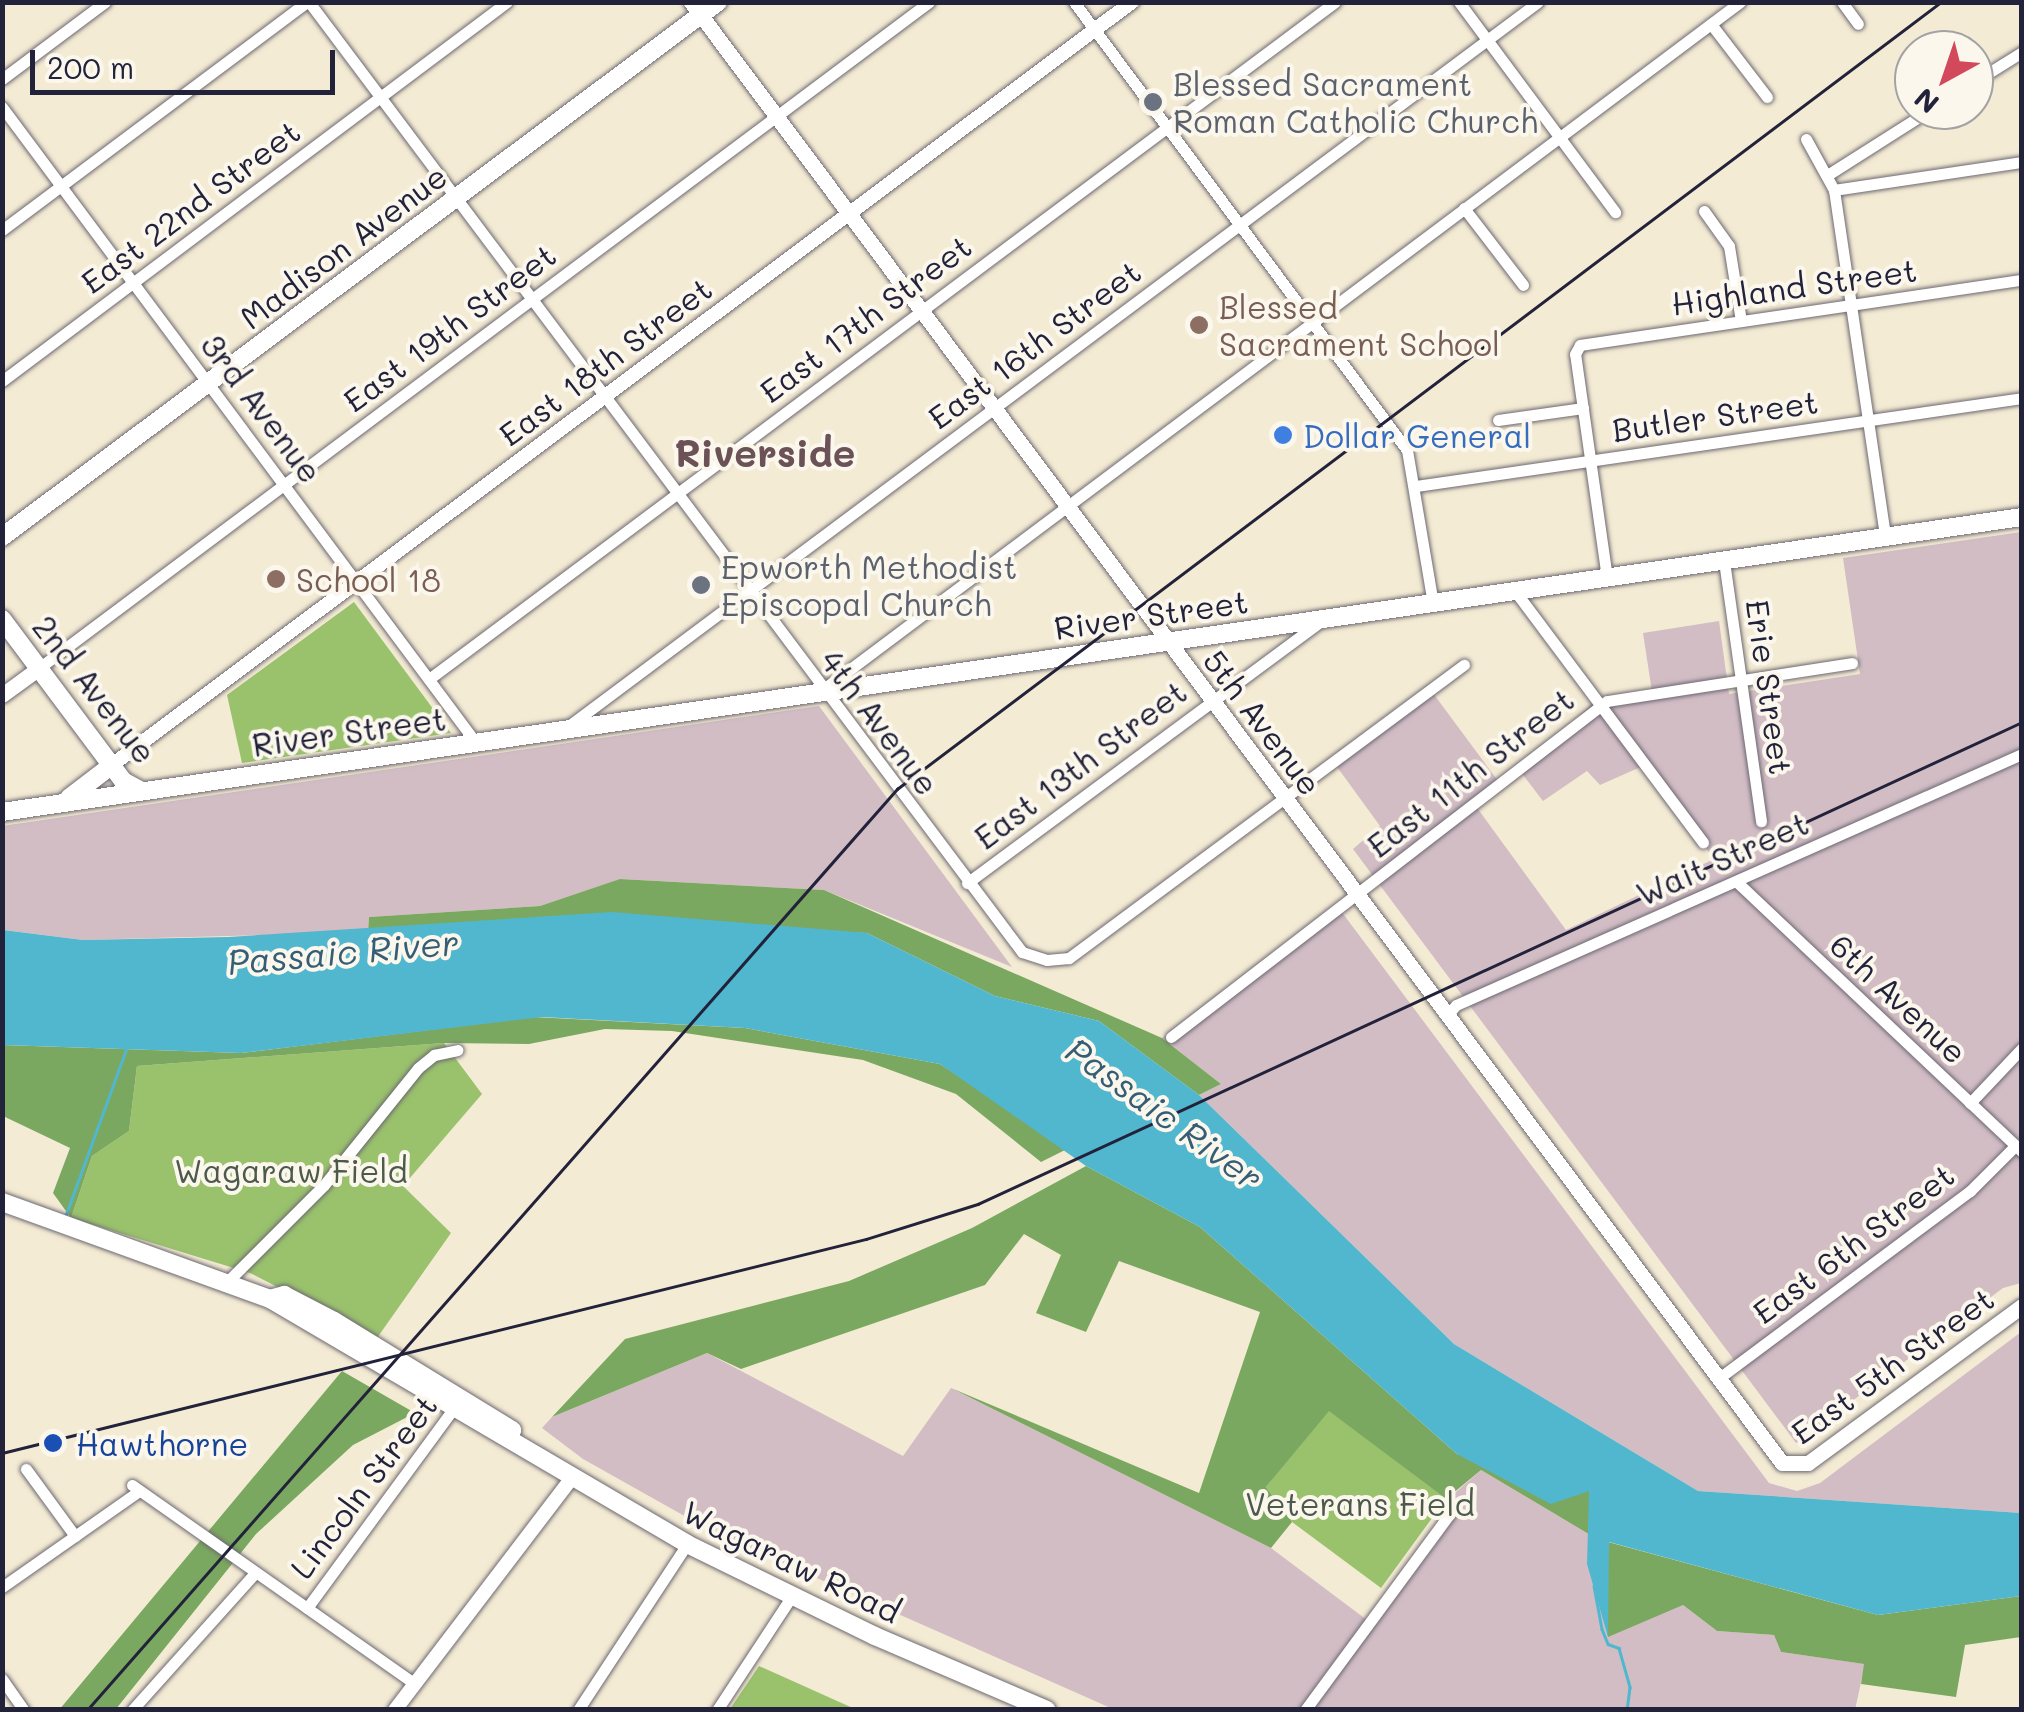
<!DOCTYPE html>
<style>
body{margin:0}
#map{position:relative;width:2024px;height:1712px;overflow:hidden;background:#f4ebd4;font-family:Mali,sans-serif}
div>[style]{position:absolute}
.industrial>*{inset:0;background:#d2bdc5}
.green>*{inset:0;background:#9ac26d}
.forest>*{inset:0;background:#7ba860}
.water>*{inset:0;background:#51b7cf}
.stream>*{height:2.5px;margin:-1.25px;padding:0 1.25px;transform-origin:1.25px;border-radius:1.25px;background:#51b7cf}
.roads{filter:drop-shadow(0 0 2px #6c6871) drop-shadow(0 0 2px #6c6871)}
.minor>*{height:11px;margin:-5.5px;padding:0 5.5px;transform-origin:5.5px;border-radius:5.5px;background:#fff}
.tertiary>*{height:14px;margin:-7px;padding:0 7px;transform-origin:7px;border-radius:7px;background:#fff}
.secondary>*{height:15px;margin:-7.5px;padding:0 7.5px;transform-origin:7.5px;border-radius:7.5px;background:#fff}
.primary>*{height:18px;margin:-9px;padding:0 9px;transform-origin:9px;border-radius:9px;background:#fff}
.rail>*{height:2.5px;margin:-1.25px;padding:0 1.25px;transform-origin:1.25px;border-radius:1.25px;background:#22223b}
.dots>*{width:28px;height:28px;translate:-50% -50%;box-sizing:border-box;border:5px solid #fbf7ec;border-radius:50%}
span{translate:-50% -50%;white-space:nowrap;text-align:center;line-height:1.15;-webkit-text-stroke:8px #fbf7ec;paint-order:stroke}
.worship-label{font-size:32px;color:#5b616d}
.left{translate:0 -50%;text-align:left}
.street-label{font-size:32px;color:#22223b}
.education-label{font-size:32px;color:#785e54}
.shop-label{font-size:32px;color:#366cbe}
.park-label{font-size:32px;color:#4c5a4c}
.transit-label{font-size:32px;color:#164399}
.water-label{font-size:35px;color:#355e76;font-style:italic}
.quarter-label{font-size:38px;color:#6a5257;font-weight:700}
.frame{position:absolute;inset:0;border:5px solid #22223b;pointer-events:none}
.north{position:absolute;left:1894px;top:30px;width:100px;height:100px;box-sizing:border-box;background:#fbf7ec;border:2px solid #a4a2a5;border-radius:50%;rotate:220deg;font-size:28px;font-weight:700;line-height:40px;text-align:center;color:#22223b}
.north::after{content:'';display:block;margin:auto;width:35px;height:45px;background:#d1495b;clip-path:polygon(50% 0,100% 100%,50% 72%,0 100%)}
.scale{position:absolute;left:30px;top:50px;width:305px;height:45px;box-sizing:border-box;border:5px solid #22223b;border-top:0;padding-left:12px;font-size:30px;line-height:35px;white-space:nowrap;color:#22223b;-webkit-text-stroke:8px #fbf7ec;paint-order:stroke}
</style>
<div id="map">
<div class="industrial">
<div style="clip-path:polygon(2021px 532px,2021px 1283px,2003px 1288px,1796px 1443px,1353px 849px,1380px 826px,1332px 760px,1430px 689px,1501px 785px,1475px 805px,1566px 930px,1714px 859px,1645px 765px,1600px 785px,1587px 771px,1543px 801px,1520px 771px,1596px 700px,1652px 692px,1643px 633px,1719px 621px,1729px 694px,1860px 674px,1843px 558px)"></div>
<div style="clip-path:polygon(819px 706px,1012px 967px,824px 890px,621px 879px,540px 906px,369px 917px,368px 932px,83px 940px,3px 930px,2px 826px)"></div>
<div style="clip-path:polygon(1338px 907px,1769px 1483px,1797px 1491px,1820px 1483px,2021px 1332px,2021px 1513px,1698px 1491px,1454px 1344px,1199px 1095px,1221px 1084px,1162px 1038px)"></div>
<div style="clip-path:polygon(707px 1353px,903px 1456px,951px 1388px,1271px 1548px,1375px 1626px,1455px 1518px,1440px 1506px,1481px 1470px,1592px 1536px,1587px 1564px,1683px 1605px,1717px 1631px,1774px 1635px,1781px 1652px,1865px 1664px,1855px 1710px,1113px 1709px,713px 1532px,583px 1459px,542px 1428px,552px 1417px)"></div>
</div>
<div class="green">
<div style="clip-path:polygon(354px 602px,451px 733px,242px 763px,227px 695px)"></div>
<div style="clip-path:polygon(444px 1043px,482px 1094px,403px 1186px,451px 1233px,377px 1338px,250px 1273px,71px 1218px,92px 1156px,129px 1131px,137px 1066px)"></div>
<div style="clip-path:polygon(1329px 1410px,1446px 1499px,1381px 1588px,1292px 1522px,1266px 1487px)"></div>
<div style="clip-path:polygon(759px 1666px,855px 1709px,730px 1709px)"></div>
</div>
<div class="forest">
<div style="clip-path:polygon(620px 879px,824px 890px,1162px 1038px,1221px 1084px,1199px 1095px,1099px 1021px,995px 996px,867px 933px,490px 924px,368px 932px,369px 917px,540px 906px)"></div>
<div style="clip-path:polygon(534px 1017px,745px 1028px,940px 1064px,1069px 1148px,1041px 1162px,956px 1094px,863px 1060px,672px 1031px,605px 1029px,529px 1044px,444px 1043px,137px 1066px,129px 1131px,92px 1156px,71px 1218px,53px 1193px,70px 1148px,3px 1116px,2px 1045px,241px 1053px)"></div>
<div style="clip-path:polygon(1086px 1166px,1200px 1227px,1457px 1454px,1590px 1490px,1592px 1536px,1481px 1470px,1446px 1499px,1329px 1411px,1266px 1487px,1292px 1522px,1271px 1548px,951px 1388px,1199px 1493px,1260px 1312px,1119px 1261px,1086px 1332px,1036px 1313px,1061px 1255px,1024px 1234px,985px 1285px,741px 1369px,707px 1353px,552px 1417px,625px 1339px,849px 1281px,972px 1228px)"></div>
<div style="clip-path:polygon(342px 1371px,415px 1413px,353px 1445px,256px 1534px,116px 1709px,59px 1710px)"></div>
<div style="clip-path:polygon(1608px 1542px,1878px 1615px,2021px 1596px,2021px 1637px,1965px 1645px,1956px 1697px,1861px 1684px,1864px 1664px,1781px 1652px,1774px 1635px,1717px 1631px,1683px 1605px,1608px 1637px)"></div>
</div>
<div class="water">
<div style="clip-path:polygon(612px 912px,867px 933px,995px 996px,1099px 1021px,1199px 1095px,1454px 1344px,1698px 1491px,2021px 1513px,2021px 1596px,1878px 1615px,1609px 1542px,1608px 1637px,1587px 1564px,1589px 1491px,1551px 1504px,1457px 1454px,1200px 1227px,1086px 1166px,940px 1064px,745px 1028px,542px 1017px,241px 1053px,3px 1045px,3px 930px,83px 940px,228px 937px)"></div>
</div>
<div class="stream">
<div style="left:65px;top:1217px;width:179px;rotate:-70deg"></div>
<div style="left:1594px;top:1586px;width:44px;rotate:79.5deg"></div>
<div style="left:1602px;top:1629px;width:16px;rotate:68deg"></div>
<div style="left:1608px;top:1644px;width:12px;rotate:20deg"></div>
<div style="left:1619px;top:1648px;width:41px;rotate:74.2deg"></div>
<div style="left:1630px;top:1687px;width:23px;rotate:97deg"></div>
</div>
<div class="roads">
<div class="minor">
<div style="left:309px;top:2px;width:1188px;rotate:53.11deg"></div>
<div style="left:1022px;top:952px;width:26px;rotate:18deg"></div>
<div style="left:1047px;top:960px;width:22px;rotate:-5deg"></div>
<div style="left:1069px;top:958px;width:492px;rotate:-36.6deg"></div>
<div style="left:1074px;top:2px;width:558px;rotate:53.38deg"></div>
<div style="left:1407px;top:450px;width:155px;rotate:80.4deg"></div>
<div style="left:1459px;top:2px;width:262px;rotate:53.4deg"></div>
<div style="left:1842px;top:2px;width:27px;rotate:54deg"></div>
<div style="left:1711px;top:24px;width:92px;rotate:52.5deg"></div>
<div style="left:2px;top:79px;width:129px;rotate:-36.8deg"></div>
<div style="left:1974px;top:82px;width:57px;rotate:-32deg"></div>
<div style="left:2px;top:107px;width:793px;rotate:53.3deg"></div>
<div style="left:1806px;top:139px;width:58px;rotate:61.2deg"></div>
<div style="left:1834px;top:190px;width:351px;rotate:81.6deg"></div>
<div style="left:1829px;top:174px;width:120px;rotate:-32.4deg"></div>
<div style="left:1834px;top:190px;width:190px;rotate:-8.5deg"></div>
<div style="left:1464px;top:208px;width:97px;rotate:52.5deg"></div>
<div style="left:1704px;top:211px;width:43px;rotate:54.5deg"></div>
<div style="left:1729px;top:246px;width:76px;rotate:80.9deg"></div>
<div style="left:2px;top:230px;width:381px;rotate:-36.8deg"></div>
<div style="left:2px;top:381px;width:631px;rotate:-36.89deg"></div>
<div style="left:1498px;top:420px;width:86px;rotate:-8deg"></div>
<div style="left:1416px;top:486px;width:612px;rotate:-8.26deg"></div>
<div style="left:1724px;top:561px;width:263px;rotate:81.9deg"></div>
<div style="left:1607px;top:578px;width:226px;rotate:-98.1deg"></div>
<div style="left:1575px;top:354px;width:10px;rotate:-61deg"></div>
<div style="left:1580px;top:345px;width:447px;rotate:-8.4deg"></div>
<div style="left:1515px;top:591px;width:314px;rotate:53.2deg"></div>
<div style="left:39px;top:668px;width:1112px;rotate:-36.81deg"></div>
<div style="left:429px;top:679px;width:1131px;rotate:-36.77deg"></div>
<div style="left:825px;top:688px;width:1144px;rotate:-36.86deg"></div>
<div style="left:566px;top:728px;width:1213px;rotate:-36.76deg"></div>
<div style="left:967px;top:883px;width:440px;rotate:-36.5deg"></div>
<div style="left:1738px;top:883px;width:391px;rotate:43.4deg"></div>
<div style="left:1447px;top:1015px;width:13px;rotate:-48deg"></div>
<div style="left:1456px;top:1005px;width:619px;rotate:-23.92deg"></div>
<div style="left:1171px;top:1037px;width:550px;rotate:-37.62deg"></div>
<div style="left:1607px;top:701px;width:248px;rotate:-8.8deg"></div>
<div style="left:1970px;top:1103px;width:76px;rotate:-46.6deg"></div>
<div style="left:229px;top:1280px;width:134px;rotate:-45deg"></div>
<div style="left:324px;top:1185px;width:150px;rotate:-51.2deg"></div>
<div style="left:418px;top:1068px;width:21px;rotate:-39deg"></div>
<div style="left:434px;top:1055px;width:24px;rotate:-12deg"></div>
<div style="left:1719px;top:1378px;width:313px;rotate:-36.7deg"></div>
<div style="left:1970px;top:1191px;width:64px;rotate:-45deg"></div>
<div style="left:26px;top:1469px;width:83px;rotate:53.8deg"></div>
<div style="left:132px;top:1485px;width:346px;rotate:35.1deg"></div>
<div style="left:2px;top:1587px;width:167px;rotate:-35deg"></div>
<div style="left:307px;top:1608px;width:253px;rotate:-53.7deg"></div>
<div style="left:2px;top:1679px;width:38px;rotate:55deg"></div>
<div style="left:132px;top:1710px;width:184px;rotate:-48.1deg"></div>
<div style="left:578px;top:1710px;width:199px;rotate:-56.7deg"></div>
<div style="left:717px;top:1710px;width:136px;rotate:-56.7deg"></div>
<div style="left:1305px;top:1710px;width:246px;rotate:-53.6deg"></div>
</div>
<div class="tertiary">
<div style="left:112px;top:765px;width:1274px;rotate:-36.8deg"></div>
<div style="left:395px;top:1710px;width:292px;rotate:-52.7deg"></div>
</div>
<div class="secondary">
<div style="left:691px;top:2px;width:1823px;rotate:53.25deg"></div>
<div style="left:1782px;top:1463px;width:26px"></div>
<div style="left:1808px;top:1463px;width:265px;rotate:-36.3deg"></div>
<div style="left:2px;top:695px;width:46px;rotate:-36.1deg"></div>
</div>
<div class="primary">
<div style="left:2px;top:537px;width:894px;rotate:-36.77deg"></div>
<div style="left:2px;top:619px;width:202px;rotate:53.2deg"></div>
<div style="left:123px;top:781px;width:21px;rotate:28deg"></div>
<div style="left:69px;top:798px;width:54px;rotate:-37.5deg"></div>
<div style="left:2px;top:812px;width:2041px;rotate:-8.31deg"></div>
<div style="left:2px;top:1202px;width:285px;rotate:19.9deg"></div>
<div style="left:270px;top:1299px;width:484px;rotate:30.4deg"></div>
<div style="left:687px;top:1544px;width:209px;rotate:26.1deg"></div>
<div style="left:875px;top:1636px;width:187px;rotate:23.3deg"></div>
<div style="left:270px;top:1299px;width:15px;rotate:-16deg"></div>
<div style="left:284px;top:1295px;width:56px;rotate:27.5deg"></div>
<div style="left:334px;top:1321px;width:209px;rotate:31.5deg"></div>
</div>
</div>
<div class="rail">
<div style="left:2px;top:1453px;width:890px;rotate:-13.91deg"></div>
<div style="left:866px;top:1239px;width:117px;rotate:-17.4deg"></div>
<div style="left:978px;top:1204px;width:1150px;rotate:-24.78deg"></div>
<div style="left:87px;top:1710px;width:1227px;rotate:-48.67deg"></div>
<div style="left:897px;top:789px;width:1307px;rotate:-37.01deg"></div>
</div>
<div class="dots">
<div style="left:1153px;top:102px;background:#6b7280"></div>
<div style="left:1199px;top:325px;background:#8d6e63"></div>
<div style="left:1283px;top:435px;background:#3f7fe0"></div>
<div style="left:276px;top:579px;background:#8d6e63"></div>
<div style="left:701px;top:585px;background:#6b7280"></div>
<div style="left:53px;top:1443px;background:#1a4fb4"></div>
</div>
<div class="worship-label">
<span class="left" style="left:1173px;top:102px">Blessed Sacrament<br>Roman Catholic Church</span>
<span class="left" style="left:721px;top:585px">Epworth Methodist<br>Episcopal Church</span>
</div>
<div class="street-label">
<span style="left:190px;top:206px;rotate:-37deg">East 22nd Street</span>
<span style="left:343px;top:246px;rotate:-37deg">Madison Avenue</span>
<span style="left:1794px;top:286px;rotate:-8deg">Highland Street</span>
<span style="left:865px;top:318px;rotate:-37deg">East 17th Street</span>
<span style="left:449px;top:327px;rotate:-37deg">East 19th Street</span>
<span style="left:1034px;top:344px;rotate:-37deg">East 16th Street</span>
<span style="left:605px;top:361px;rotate:-37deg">East 18th Street</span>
<span style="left:262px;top:408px;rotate:53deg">3rd Avenue</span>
<span style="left:1715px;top:415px;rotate:-8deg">Butler Street</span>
<span style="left:1151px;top:614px;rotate:-8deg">River Street</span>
<span style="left:1770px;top:687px;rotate:82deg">Erie Street</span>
<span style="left:95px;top:689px;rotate:52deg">2nd Avenue</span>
<span style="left:880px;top:722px;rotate:53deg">4th Avenue</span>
<span style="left:1263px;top:722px;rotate:53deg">5th Avenue</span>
<span style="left:349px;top:731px;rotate:-8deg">River Street</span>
<span style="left:1080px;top:764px;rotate:-37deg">East 13th Street</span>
<span style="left:1470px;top:772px;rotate:-38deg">East 11th Street</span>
<span style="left:1722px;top:858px;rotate:-24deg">Wait Street</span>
<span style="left:1899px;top:998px;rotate:43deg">6th Avenue</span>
<span style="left:1853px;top:1243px;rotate:-37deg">East 6th Street</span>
<span style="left:1892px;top:1365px;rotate:-36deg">East 5th Street</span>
<span style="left:363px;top:1486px;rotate:-53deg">Lincoln Street</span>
<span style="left:792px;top:1561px;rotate:26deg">Wagaraw Road</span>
</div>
<div class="education-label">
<span class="left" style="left:1219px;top:325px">Blessed<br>Sacrament School</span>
<span class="left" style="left:296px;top:579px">School 18</span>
</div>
<div class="shop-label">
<span class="left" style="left:1303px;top:435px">Dollar General</span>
</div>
<div class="park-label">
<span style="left:291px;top:1170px">Wagaraw Field</span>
<span style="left:1360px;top:1503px">Veterans Field</span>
</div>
<div class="transit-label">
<span class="left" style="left:76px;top:1443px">Hawthorne</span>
</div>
<div class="water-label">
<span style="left:343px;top:951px;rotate:-5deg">Passaic River</span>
<span style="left:1165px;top:1113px;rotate:36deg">Passaic River</span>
</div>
<div class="quarter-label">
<span style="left:765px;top:453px">Riverside</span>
</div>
<div class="frame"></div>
<div class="north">N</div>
<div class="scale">200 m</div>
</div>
